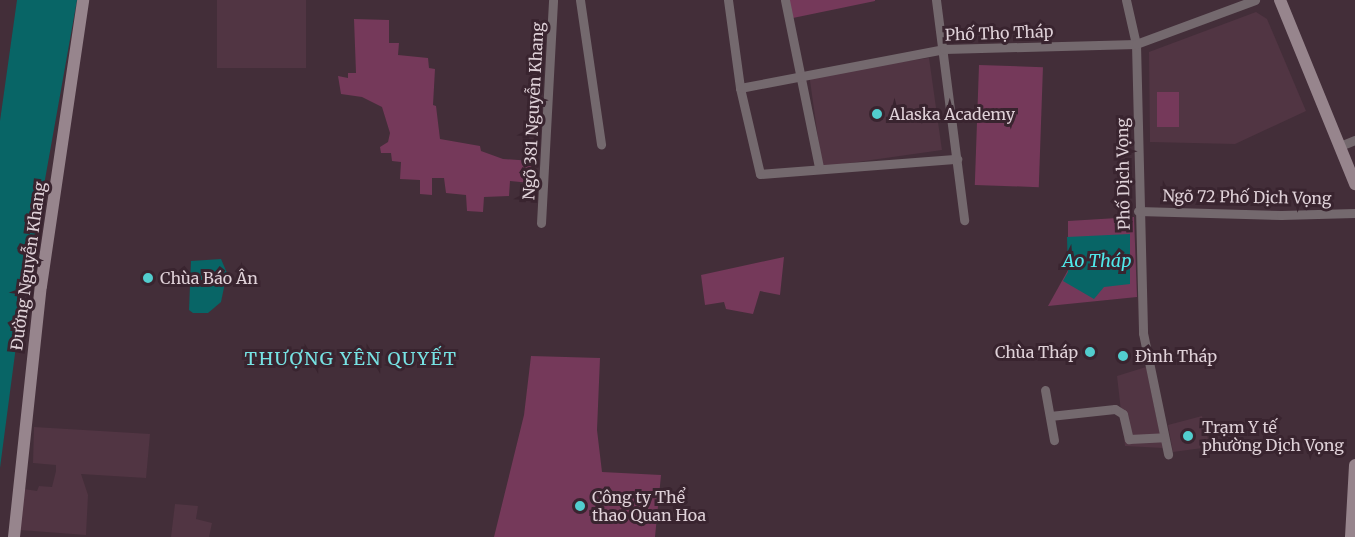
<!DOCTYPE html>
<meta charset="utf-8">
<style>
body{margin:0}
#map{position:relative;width:1355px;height:537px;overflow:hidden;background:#432e39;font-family:Merriweather,serif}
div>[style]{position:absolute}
.built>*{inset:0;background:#513543;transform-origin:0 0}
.green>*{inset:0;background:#75395a;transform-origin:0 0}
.water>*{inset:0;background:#086566}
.street>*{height:9px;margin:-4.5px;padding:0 4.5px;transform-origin:4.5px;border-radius:4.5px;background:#74696e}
.secondary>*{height:12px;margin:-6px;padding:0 6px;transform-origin:6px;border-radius:6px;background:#97858d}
.dots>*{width:16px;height:16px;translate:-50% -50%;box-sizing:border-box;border:3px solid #39242f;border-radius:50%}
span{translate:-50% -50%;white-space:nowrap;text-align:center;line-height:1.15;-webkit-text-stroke:6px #39242f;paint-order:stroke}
.street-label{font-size:16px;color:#dfd1d8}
.poi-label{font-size:16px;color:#dfd1d8}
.left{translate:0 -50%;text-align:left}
.right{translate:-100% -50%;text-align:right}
.water-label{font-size:18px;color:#4fe8ea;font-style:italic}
.neighbourhood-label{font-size:18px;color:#77e3e4;letter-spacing:1.5px}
</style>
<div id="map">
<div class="built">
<div style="left:217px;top:0;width:89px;height:68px"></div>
<div style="clip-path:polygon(1256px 12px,1267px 19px,1306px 111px,1235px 144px,1150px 142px,1149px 52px)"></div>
<div style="left:929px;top:58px;width:93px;height:121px;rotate:82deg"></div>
<div style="clip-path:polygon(1146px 367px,1163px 448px,1125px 446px,1117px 376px)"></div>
<div style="clip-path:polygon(1202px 416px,1210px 447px,1173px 452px,1168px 425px)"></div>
<div style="clip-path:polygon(34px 427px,150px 434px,146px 478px,81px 474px,88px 495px,86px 535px,20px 530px,24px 489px,37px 491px,39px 486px,52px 487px,56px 471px,56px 465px,33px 463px)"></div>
<div style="clip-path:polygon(175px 504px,198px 506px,196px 519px,212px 523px,209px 537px,171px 537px)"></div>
</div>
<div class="green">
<div style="clip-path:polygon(785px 0,875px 0,875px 1px,788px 19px)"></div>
<div style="clip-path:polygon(354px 19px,389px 20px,389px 43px,399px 43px,398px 55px,428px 58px,429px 68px,435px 69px,433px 105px,436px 106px,440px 139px,480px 146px,481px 151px,503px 159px,532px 161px,531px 183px,510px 181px,509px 196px,484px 197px,483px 212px,467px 211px,466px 195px,446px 193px,444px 178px,432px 178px,432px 195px,420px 194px,420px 180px,400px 179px,401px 162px,392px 161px,391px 153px,381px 153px,380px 147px,388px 142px,390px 133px,382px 107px,362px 97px,341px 94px,338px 76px,348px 78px,348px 73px,356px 73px)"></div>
<div style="left:979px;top:65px;width:64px;height:120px;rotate:2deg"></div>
<div style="left:1157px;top:92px;width:22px;height:35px"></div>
<div style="clip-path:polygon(1134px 217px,1137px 297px,1048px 306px,1068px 270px,1068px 221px)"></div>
<div style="clip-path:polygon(784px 257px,780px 295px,760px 291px,753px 314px,726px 309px,724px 302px,705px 305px,701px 275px)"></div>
<div style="clip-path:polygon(531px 356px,600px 358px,597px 430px,602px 472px,661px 475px,655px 537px,494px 537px,524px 415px)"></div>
</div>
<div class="water">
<div style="clip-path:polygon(17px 0,77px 0,18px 331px,0 468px,0 121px)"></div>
<div style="clip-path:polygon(1130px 234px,1130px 284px,1104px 287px,1094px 299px,1063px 281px,1068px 272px,1067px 237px)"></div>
<div style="clip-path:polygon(221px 259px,227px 273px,221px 302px,208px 313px,193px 313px,189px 310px,191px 261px)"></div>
</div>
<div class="street">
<div style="left:580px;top:0;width:146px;rotate:81.7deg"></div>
<div style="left:728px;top:0;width:89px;rotate:82.2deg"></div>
<div style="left:740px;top:88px;width:88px;rotate:76.9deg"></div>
<div style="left:760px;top:174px;width:198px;rotate:-4.4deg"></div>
<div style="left:785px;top:0;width:170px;rotate:78.5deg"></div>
<div style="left:936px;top:0;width:222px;rotate:82.7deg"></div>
<div style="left:1126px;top:0;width:45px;rotate:77.2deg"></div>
<div style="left:1136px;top:44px;width:289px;rotate:88.6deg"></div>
<div style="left:1143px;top:333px;width:124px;rotate:78.3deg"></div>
<div style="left:740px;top:88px;width:208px;rotate:-10.8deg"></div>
<div style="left:944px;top:49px;width:192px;rotate:-1.5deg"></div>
<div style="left:1136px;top:44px;width:127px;rotate:-20.3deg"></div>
<div style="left:1340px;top:146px;width:16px;rotate:-22deg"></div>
<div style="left:1138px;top:211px;width:143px;rotate:1.6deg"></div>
<div style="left:1281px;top:215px;width:74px;rotate:-1.5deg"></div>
<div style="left:541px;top:223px;width:223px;rotate:-86.9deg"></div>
<div style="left:1045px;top:390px;width:51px;rotate:79.8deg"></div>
<div style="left:1050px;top:416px;width:65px;rotate:-6.1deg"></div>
<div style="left:1115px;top:409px;width:9px;rotate:32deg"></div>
<div style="left:1123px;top:414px;width:26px;rotate:77deg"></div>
<div style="left:1129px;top:439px;width:35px;rotate:-3deg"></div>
</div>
<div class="secondary">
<div style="left:1280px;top:0;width:199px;rotate:67.8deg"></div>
<div style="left:14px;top:537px;width:252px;rotate:-83.9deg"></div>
<div style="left:41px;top:286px;width:289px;rotate:-81.6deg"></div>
<div style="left:1351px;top:537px;width:72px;rotate:-86.8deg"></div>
</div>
<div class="dots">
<div style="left:877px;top:114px;background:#52cdce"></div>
<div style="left:148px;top:278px;background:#52cdce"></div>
<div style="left:1090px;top:352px;background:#52cdce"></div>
<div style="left:1123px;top:356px;background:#52cdce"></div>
<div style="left:1188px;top:436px;background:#52cdce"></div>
<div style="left:580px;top:506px;background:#52cdce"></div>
</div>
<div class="street-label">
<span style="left:999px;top:33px;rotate:-2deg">Phố Thọ Tháp</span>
<span style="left:533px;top:111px;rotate:-87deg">Ngõ 381 Nguyễn Khang</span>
<span style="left:1123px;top:174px;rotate:-91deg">Phố Dịch Vọng</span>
<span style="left:1247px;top:197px;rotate:1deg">Ngõ 72 Phố Dịch Vọng</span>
<span style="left:28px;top:266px;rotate:-82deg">Đường Nguyễn Khang</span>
</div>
<div class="poi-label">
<span class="left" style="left:889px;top:114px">Alaska Academy</span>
<span class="left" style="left:160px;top:278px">Chùa Báo Ân</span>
<span class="right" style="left:1078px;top:352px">Chùa Tháp</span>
<span class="left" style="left:1135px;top:356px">Đình Tháp</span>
<span class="left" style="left:1202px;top:436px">Trạm Y tế<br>phường Dịch Vọng</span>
<span class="left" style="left:592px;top:506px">Công ty Thể<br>thao Quan Hoa</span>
</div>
<div class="water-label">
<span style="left:1097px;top:261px">Ao Tháp</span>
</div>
<div class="neighbourhood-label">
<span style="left:351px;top:359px">THƯỢNG YÊN QUYẾT</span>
</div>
</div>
